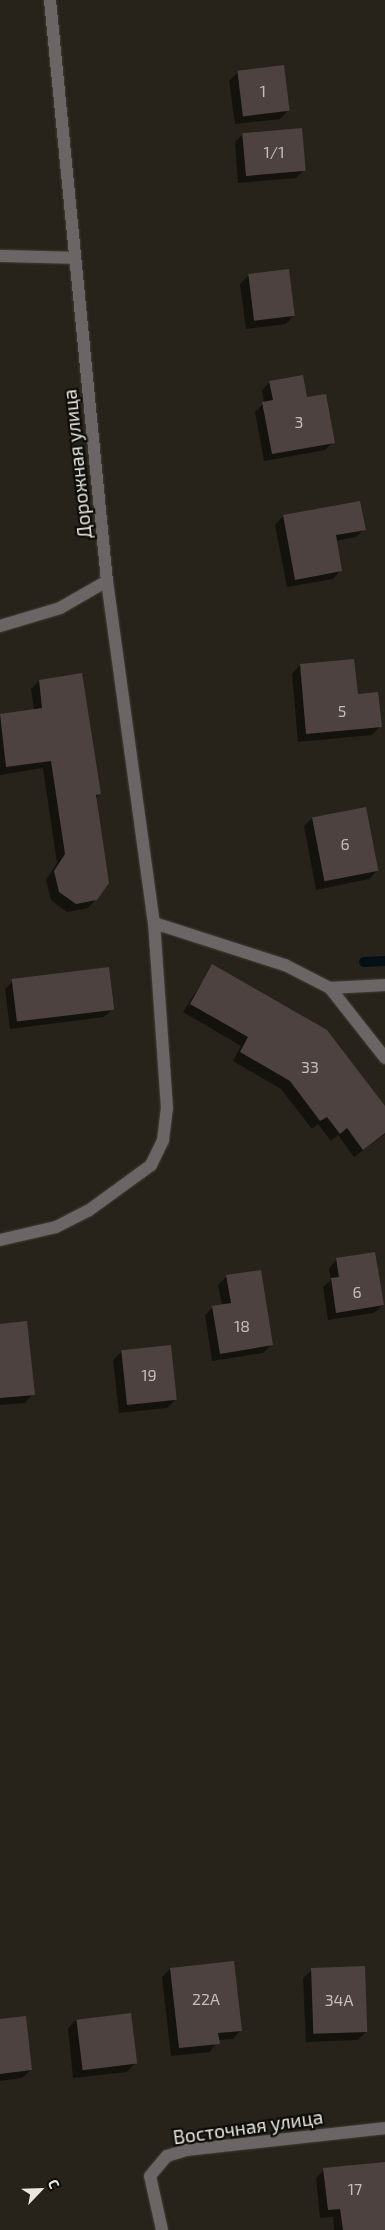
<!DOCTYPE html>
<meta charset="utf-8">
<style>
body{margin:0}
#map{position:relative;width:385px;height:2230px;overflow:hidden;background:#27231a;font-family:"Exo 2",sans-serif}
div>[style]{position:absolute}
.shadow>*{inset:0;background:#0007}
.stream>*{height:10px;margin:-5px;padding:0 5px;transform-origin:5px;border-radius:5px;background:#041015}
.building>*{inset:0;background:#4e4240;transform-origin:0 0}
.roads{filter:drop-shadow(0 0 1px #423e36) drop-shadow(0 0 1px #423e36)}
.lane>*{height:12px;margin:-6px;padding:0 6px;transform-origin:6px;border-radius:6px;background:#6b6566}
.street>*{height:12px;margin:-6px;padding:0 6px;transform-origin:6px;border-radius:6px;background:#6b6566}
span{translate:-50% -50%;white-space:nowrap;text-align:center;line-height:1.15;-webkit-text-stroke:4.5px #0e0d09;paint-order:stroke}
.number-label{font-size:16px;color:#c2beb9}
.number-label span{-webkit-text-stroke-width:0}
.street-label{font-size:19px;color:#e9e7e1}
.north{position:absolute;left:15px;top:2165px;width:50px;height:50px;-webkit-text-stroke:4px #0e0d09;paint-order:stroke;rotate:66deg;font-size:14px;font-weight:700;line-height:20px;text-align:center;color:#e9e7e1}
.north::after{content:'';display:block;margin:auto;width:18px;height:22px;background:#e9e7e1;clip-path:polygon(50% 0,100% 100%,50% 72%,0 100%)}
</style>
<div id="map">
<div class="shadow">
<div style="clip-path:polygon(238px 72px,289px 110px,280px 119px,235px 124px,229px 81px)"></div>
<div style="clip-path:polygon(243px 134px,304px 170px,296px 178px,238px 183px,235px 142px)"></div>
<div style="clip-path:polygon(248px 276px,294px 315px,286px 324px,246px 329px,240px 284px)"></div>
<div style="clip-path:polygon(270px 382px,306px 399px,333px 442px,325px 450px,264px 461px,255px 412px,264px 403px,262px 390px)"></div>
<div style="clip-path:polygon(359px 502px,364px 529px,356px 537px,336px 541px,341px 570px,333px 579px,287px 587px,275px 525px,283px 516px)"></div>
<div style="clip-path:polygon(300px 665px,357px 696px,380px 726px,372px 735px,298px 742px,292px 674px)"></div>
<div style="clip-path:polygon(81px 675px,100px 794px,95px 799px,96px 899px,88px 908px,67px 912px,51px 900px,46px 880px,57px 863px,43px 768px,0 775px,0 715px,34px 710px,31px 689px,39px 681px)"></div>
<div style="clip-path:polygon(312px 818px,377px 871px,369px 879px,316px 890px,304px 826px)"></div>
<div style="clip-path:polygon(212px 966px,385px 1108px,385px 1134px,354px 1157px,338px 1135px,331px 1141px,318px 1124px,312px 1129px,281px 1089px,233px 1061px,241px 1046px,183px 1012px)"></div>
<div style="clip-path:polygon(13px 981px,113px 1009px,104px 1017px,10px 1029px,5px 989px)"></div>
<div style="clip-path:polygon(337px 1259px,383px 1305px,374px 1313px,328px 1320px,323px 1287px,331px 1280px,329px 1268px)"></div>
<div style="clip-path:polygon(227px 1276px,271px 1345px,263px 1353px,212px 1361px,205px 1315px,213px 1307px,222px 1305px,218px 1285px)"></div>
<div style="clip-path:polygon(0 1325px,33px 1394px,25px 1403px,0 1405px)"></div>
<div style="clip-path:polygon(121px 1352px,176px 1399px,167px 1408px,119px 1413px,113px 1360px)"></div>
<div style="clip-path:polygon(170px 1969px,241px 2030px,233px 2039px,218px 2040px,210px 2052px,171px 2056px,162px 1977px)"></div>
<div style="clip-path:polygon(312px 1970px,366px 2032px,358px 2040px,306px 2042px,303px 1978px)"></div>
<div style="clip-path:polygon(130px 2014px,135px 2063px,127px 2072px,73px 2078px,68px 2028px,76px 2020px)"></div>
<div style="clip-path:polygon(0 2020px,31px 2070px,22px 2078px,0 2081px)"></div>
<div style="clip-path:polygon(385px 2164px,385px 2230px,334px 2230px,333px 2217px,320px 2218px,316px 2178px,324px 2170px)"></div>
</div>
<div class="stream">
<div style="left:364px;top:962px;width:21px;rotate:-3deg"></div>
</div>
<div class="building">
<div style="left:284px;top:65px;width:46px;height:47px;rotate:83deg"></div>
<div style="left:302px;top:128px;width:43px;height:60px;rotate:85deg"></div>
<div style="left:289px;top:269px;width:47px;height:41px;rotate:83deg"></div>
<div style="clip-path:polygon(303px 375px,307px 397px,326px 394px,335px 443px,272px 454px,262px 402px,273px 400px,269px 381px)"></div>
<div style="clip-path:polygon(360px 501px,366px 530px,336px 535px,342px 571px,295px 580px,283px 515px)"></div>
<div style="clip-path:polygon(354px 659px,358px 694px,378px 692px,382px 727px,306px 734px,300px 664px)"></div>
<div style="clip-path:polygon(82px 673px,101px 794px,96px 795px,109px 883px,97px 900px,76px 904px,59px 892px,54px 871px,65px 854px,51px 761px,6px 767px,0 714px,42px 708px,39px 680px)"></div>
<div style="left:366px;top:807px;width:65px;height:55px;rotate:79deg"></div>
<div style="clip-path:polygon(212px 964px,327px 1030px,385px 1106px,385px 1133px,363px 1150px,347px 1128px,340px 1134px,327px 1117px,320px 1121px,290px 1081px,240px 1052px,248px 1037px,190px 1004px)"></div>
<div style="left:109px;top:967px;width:43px;height:98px;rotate:83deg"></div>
<div style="clip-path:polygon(375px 1252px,384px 1305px,336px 1313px,331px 1278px,339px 1277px,336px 1258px)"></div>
<div style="clip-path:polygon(261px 1270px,273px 1345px,220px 1354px,212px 1306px,231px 1303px,226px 1275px)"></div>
<div style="clip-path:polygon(27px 1321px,35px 1395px,0 1398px,0 1324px)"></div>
<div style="left:171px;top:1345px;width:55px;height:50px;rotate:84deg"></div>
<div style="clip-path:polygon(234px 1961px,242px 2031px,218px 2033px,220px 2044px,179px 2048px,170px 1968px)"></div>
<div style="left:365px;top:1966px;width:66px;height:54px;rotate:88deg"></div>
<div style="left:131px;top:2013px;width:51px;height:55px;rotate:83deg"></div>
<div style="clip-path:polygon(26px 2016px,32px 2070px,0 2074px,0 2019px)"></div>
<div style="clip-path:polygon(385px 2162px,385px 2230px,343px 2230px,340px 2209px,328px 2210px,323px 2168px)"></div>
</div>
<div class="roads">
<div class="lane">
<div style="left:0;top:256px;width:75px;rotate:1.5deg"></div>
<div style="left:330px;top:988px;width:55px;rotate:-3.1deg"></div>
<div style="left:0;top:1240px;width:57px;rotate:-13.1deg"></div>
<div style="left:56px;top:1227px;width:36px;rotate:-27deg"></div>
<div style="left:88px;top:1211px;width:78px;rotate:-36.1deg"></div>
<div style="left:151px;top:1165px;width:28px;rotate:-64deg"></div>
<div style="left:163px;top:1140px;width:32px;rotate:-83deg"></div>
<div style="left:167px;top:1108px;width:185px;rotate:-94deg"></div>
</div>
<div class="street">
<div style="left:50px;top:0;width:584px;rotate:84.4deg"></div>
<div style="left:107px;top:581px;width:345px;rotate:82.2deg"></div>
<div style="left:154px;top:923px;width:138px;rotate:17.8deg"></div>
<div style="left:285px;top:965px;width:51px;rotate:27.1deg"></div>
<div style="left:330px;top:988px;width:89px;rotate:51.8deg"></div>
<div style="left:0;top:626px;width:63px;rotate:-16.7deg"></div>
<div style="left:60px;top:608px;width:54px;rotate:-29.9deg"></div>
<div style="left:162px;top:2230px;width:55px;rotate:-102.5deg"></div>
<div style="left:150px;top:2176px;width:26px;rotate:-50deg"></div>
<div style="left:167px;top:2156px;width:21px;rotate:-17deg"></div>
<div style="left:187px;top:2150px;width:199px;rotate:-6.3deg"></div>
</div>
</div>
<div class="number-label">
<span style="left:263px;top:91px">1</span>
<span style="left:274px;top:152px">1/1</span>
<span style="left:299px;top:422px">3</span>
<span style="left:342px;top:711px">5</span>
<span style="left:345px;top:844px">6</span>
<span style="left:310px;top:1067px">33</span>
<span style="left:357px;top:1292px">6</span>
<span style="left:242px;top:1326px">18</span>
<span style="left:149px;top:1375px">19</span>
<span style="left:206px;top:1999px">22А</span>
<span style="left:339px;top:2000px">34А</span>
<span style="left:355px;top:2189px">17</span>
</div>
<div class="street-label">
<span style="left:77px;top:464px;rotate:-96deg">Дорожная улица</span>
<span style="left:248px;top:2127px;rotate:-8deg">Восточная улица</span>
</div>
<div class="north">С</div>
</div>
